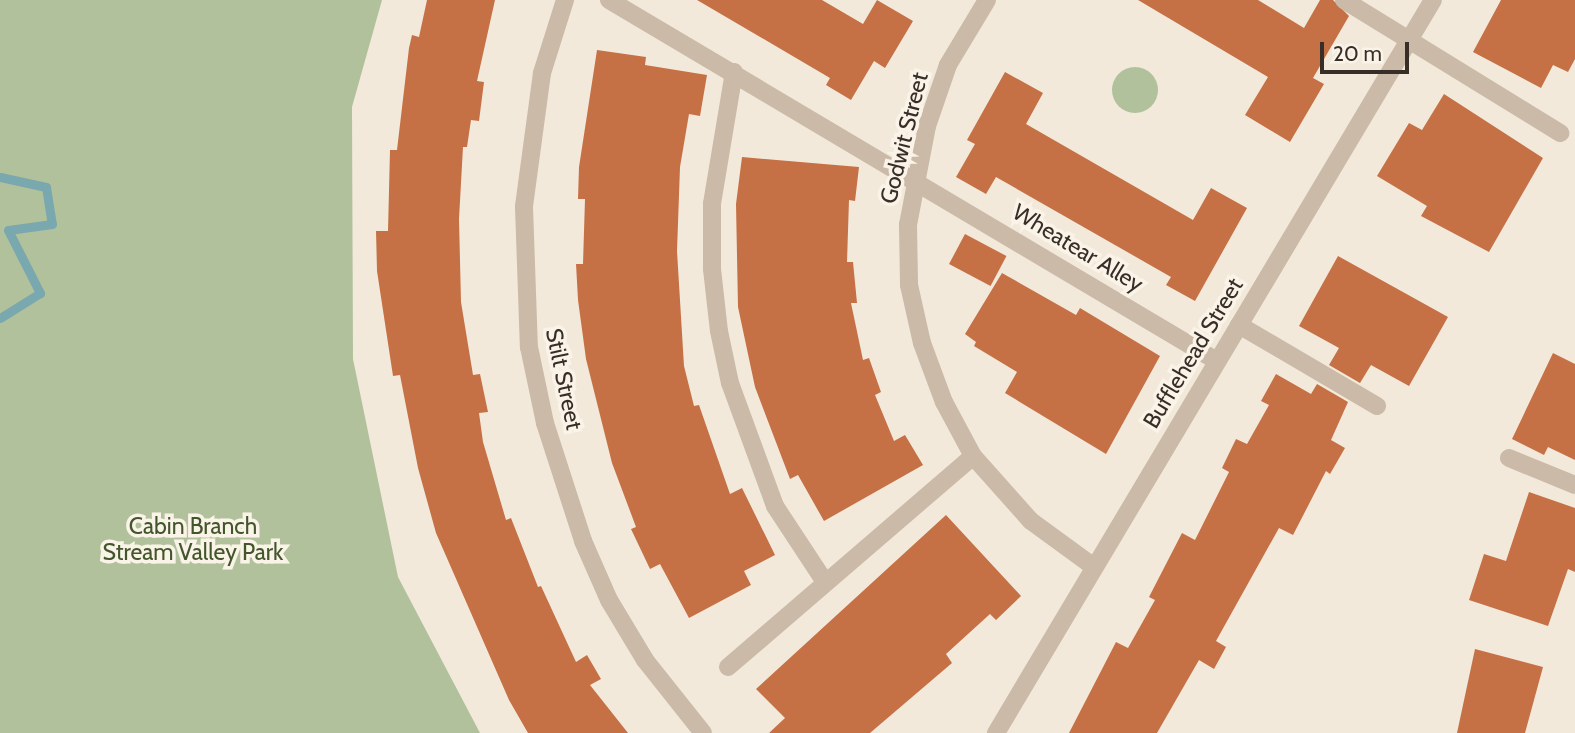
<!DOCTYPE html>
<style>
body{margin:0}
#map{position:relative;width:1575px;height:733px;overflow:hidden;background:#f2e9db;font-family:Cabin,sans-serif}
div>[style]{position:absolute}
.green>*{inset:0;background:#b1c19b}
.round{border-radius:50%}
.stream>*{height:9px;margin:-4.5px;padding:0 4.5px;transform-origin:4.5px;border-radius:4.5px;background:#7aa8af}
.building>*{inset:0;background:#c67045;transform-origin:0 0}
.minor>*{height:18px;margin:-9px;padding:0 9px;transform-origin:9px;border-radius:9px;background:#cabaa7}
span{translate:-50% -50%;white-space:nowrap;text-align:center;line-height:1.15;-webkit-text-stroke:7px #faf3e8;paint-order:stroke}
.street-label{font-size:23px;color:#372e28}
.park-label{font-size:23px;color:#42552b}
.scale{position:absolute;left:1320px;top:42px;width:89px;height:32px;box-sizing:border-box;border:4px solid #372e28;border-top:0;padding-left:9px;font-size:21px;line-height:24px;white-space:nowrap;color:#372e28;-webkit-text-stroke:5px #faf3e8;paint-order:stroke}
</style>
<div id="map">
<div class="green">
<div style="clip-path:polygon(0 0,382px 0,352px 107px,353px 359px,398px 577px,480px 733px,0 733px)"></div>
<div class="round" style="left:1112px;top:67px;width:46px;height:46px"></div>
</div>
<div class="stream">
<div style="left:0;top:177px;width:47px;rotate:12.3deg"></div>
<div style="left:46px;top:187px;width:37px;rotate:81deg"></div>
<div style="left:52px;top:224px;width:44px;rotate:172.2deg"></div>
<div style="left:8px;top:230px;width:71px;rotate:63.1deg"></div>
<div style="left:40px;top:293px;width:47px;rotate:148deg"></div>
</div>
<div class="building">
<div style="clip-path:polygon(427px 0,495px 0,477px 81px,484px 82px,479px 121px,471px 120px,467px 147px,463px 147px,459px 219px,461px 302px,473px 375px,480px 374px,488px 412px,479px 413px,483px 442px,506px 520px,511px 518px,538px 587px,541px 586px,576px 662px,587px 655px,601px 679px,590px 685px,628px 733px,528px 733px,509px 700px,436px 533px,418px 468px,400px 375px,393px 376px,377px 271px,376px 231px,388px 231px,390px 150px,397px 150px,409px 48px,412px 35px,419px 37px)"></div>
<div style="clip-path:polygon(697px 0,822px 0,863px 24px,877px 0,913px 21px,885px 68px,874px 61px,851px 100px,826px 85px,830px 78px)"></div>
<div style="clip-path:polygon(1138px 0,1258px 0,1304px 28px,1320px 0,1333px 0,1349px 16px,1313px 78px,1324px 84px,1290px 142px,1245px 115px,1268px 77px)"></div>
<div style="clip-path:polygon(1501px 0,1575px 0,1575px 59px,1568px 72px,1553px 65px,1541px 88px,1473px 52px)"></div>
<div style="clip-path:polygon(597px 50px,646px 57px,645px 65px,707px 75px,700px 116px,689px 114px,680px 167px,677px 251px,684px 366px,694px 406px,699px 405px,730px 494px,742px 488px,775px 555px,744px 571px,751px 585px,689px 618px,660px 564px,650px 569px,631px 529px,636px 527px,612px 463px,586px 359px,578px 300px,576px 264px,583px 264px,585px 199px,578px 199px,579px 167px)"></div>
<div style="clip-path:polygon(1005px 72px,1043px 93px,1026px 124px,1193px 220px,1211px 188px,1247px 208px,1195px 301px,1166px 285px,1171px 277px,996px 177px,986px 194px,956px 177px,975px 144px,967px 140px)"></div>
<div style="clip-path:polygon(1444px 94px,1543px 158px,1489px 252px,1421px 216px,1427px 206px,1377px 176px,1409px 123px,1422px 130px)"></div>
<div style="clip-path:polygon(742px 157px,859px 167px,855px 201px,849px 200px,847px 262px,853px 262px,857px 303px,851px 303px,863px 360px,869px 358px,881px 392px,875px 395px,894px 441px,905px 435px,923px 465px,824px 521px,798px 475px,790px 479px,755px 387px,738px 307px,736px 204px)"></div>
<div style="left:965px;top:234px;width:47px;height:34px;rotate:28deg"></div>
<div style="clip-path:polygon(1338px 256px,1448px 317px,1409px 386px,1371px 365px,1360px 383px,1329px 365px,1339px 348px,1299px 326px)"></div>
<div style="clip-path:polygon(1002px 273px,1076px 315px,1080px 308px,1160px 356px,1106px 454px,1005px 393px,1017px 372px,974px 346px,976px 342px,965px 334px)"></div>
<div style="clip-path:polygon(1553px 353px,1575px 364px,1575px 460px,1548px 447px,1544px 455px,1512px 439px)"></div>
<div style="clip-path:polygon(1276px 374px,1311px 394px,1317px 384px,1348px 402px,1331px 440px,1345px 448px,1330px 474px,1326px 471px,1293px 535px,1279px 528px,1216px 641px,1226px 647px,1214px 669px,1199px 660px,1157px 733px,1069px 733px,1116px 642px,1128px 648px,1155px 600px,1149px 597px,1182px 533px,1195px 540px,1229px 472px,1222px 468px,1236px 439px,1247px 444px,1269px 405px,1261px 401px)"></div>
<div style="clip-path:polygon(1529px 492px,1575px 508px,1575px 572px,1568px 569px,1548px 626px,1469px 600px,1484px 554px,1506px 561px)"></div>
<div style="clip-path:polygon(946px 515px,1021px 596px,996px 620px,990px 614px,946px 654px,952px 663px,870px 733px,769px 733px,785px 718px,756px 689px)"></div>
<div style="clip-path:polygon(1475px 649px,1543px 667px,1525px 733px,1457px 733px)"></div>
</div>
<div class="minor">
<div style="left:565px;top:0;width:77px;rotate:107.5deg"></div>
<div style="left:542px;top:73px;width:135px;rotate:97.7deg"></div>
<div style="left:524px;top:207px;width:140px;rotate:88deg"></div>
<div style="left:529px;top:347px;width:78px;rotate:78.1deg"></div>
<div style="left:545px;top:423px;width:124px;rotate:72.1deg"></div>
<div style="left:583px;top:541px;width:64px;rotate:66.2deg"></div>
<div style="left:609px;top:600px;width:70px;rotate:59deg"></div>
<div style="left:645px;top:660px;width:93px;rotate:51.5deg"></div>
<div style="left:609px;top:0;width:705px;rotate:30.71deg"></div>
<div style="left:987px;top:0;width:76px;rotate:121deg"></div>
<div style="left:948px;top:65px;width:65px;rotate:109deg"></div>
<div style="left:927px;top:126px;width:101px;rotate:100.9deg"></div>
<div style="left:908px;top:225px;width:60px;rotate:89deg"></div>
<div style="left:909px;top:285px;width:59px;rotate:77.4deg"></div>
<div style="left:922px;top:343px;width:63px;rotate:69.6deg"></div>
<div style="left:944px;top:402px;width:61px;rotate:61.8deg"></div>
<div style="left:973px;top:456px;width:87px;rotate:48.3deg"></div>
<div style="left:1031px;top:521px;width:78px;rotate:36.1deg"></div>
<div style="left:1344px;top:0;width:254px;rotate:31.6deg"></div>
<div style="left:734px;top:72px;width:134px;rotate:99.5deg"></div>
<div style="left:712px;top:204px;width:65px;rotate:90deg"></div>
<div style="left:712px;top:269px;width:62px;rotate:83.6deg"></div>
<div style="left:719px;top:331px;width:53px;rotate:78.1deg"></div>
<div style="left:730px;top:383px;width:131px;rotate:69.9deg"></div>
<div style="left:775px;top:506px;width:91px;rotate:56.7deg"></div>
<div style="left:1239px;top:325px;width:160px;rotate:30.4deg"></div>
<div style="left:1509px;top:458px;width:71px;rotate:22.2deg"></div>
<div style="left:728px;top:667px;width:323px;rotate:-40.7deg"></div>
<div style="left:996px;top:733px;width:853px;rotate:-59.2deg"></div>
</div>
<div class="street-label">
<span style="left:904px;top:138px;rotate:-76deg">Godwit Street</span>
<span style="left:1078px;top:248px;rotate:31deg">Wheatear Alley</span>
<span style="left:1193px;top:353px;rotate:-59deg">Bufflehead Street</span>
<span style="left:564px;top:379px;rotate:78deg">Stilt Street</span>
</div>
<div class="park-label">
<span style="left:193px;top:539px">Cabin Branch<br>Stream Valley Park</span>
</div>
<div class="scale">20 m</div>
</div>
